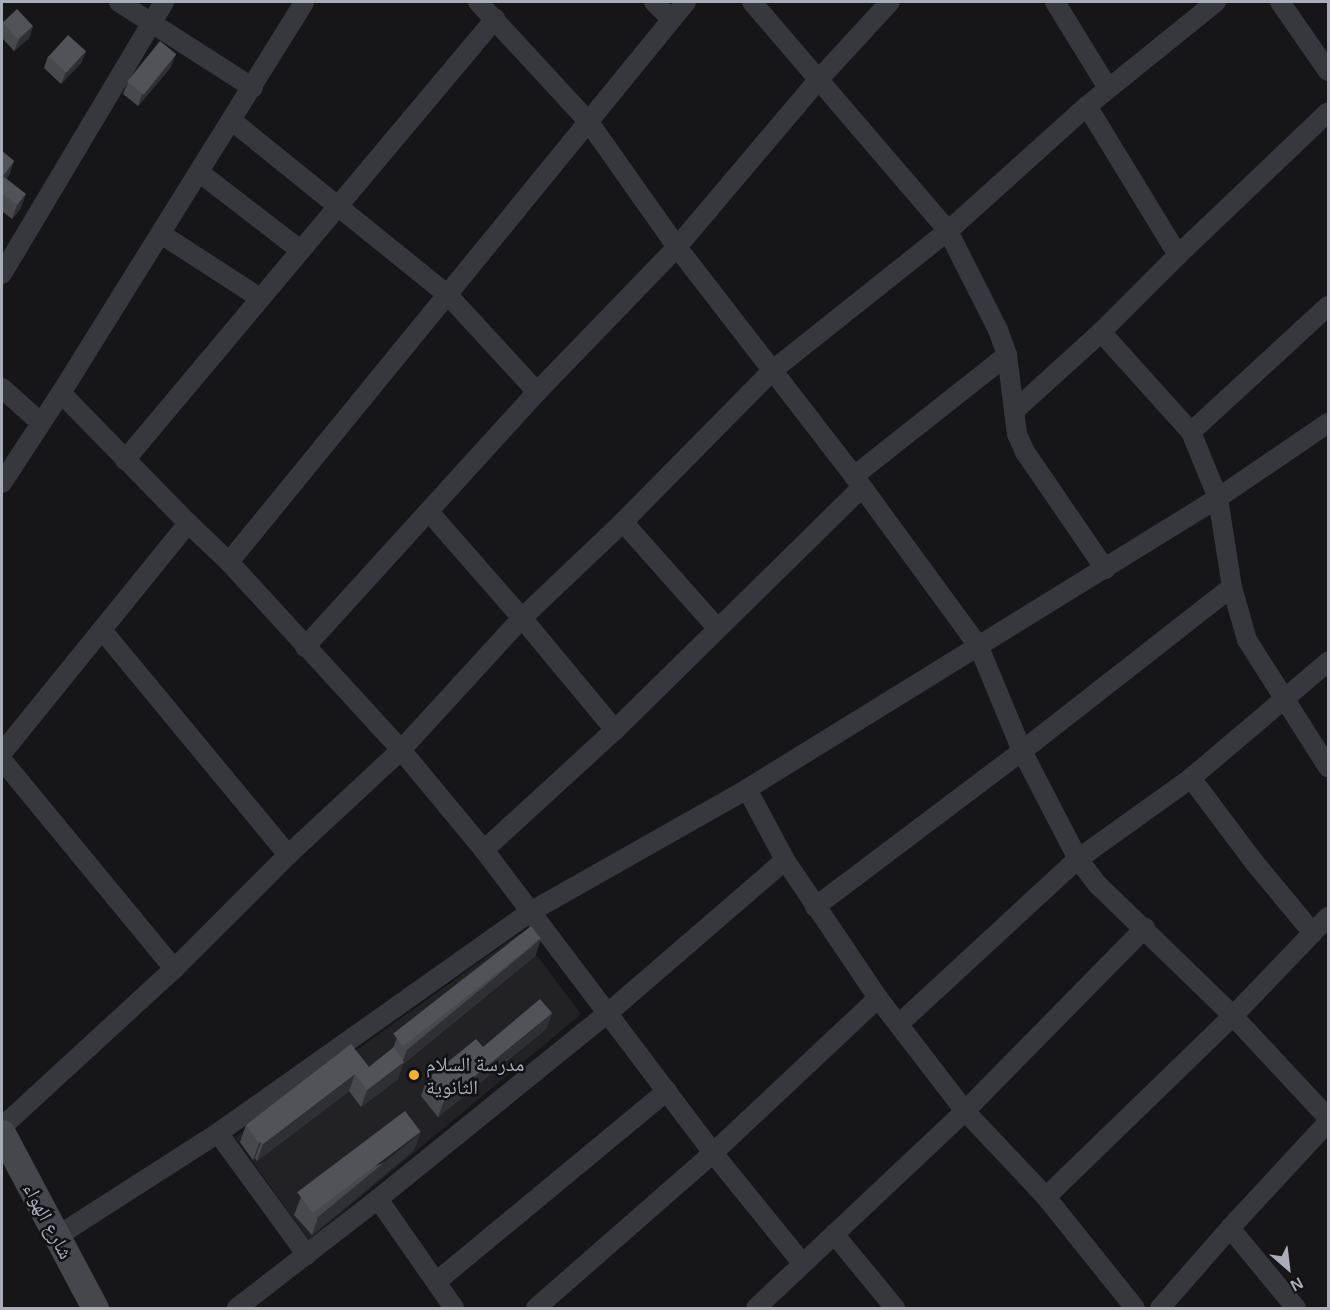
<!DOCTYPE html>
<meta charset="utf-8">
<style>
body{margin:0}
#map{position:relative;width:1330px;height:1310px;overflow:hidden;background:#161618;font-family:Helvetica,"Noto Naskh Arabic",sans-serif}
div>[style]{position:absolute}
.built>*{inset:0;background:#222225}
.street>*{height:20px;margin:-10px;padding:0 10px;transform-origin:10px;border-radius:10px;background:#37383d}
.secondary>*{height:27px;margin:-13.5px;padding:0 13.5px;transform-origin:13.5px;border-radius:13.5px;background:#45474d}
.wall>*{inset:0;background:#47494d}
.shaded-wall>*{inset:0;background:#2f3033}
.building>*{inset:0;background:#525359;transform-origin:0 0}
.dots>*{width:16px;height:16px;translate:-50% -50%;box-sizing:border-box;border:3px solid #111113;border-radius:50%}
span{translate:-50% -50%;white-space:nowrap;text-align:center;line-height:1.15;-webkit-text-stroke:5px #111113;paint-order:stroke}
.poi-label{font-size:20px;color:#a8adb8}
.left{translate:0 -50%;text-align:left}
.street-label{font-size:20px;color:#a8adb8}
.frame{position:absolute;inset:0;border:3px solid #a8adb8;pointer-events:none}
.north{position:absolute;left:1258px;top:1238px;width:60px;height:60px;-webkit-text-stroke:4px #111113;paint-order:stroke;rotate:152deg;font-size:16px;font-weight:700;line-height:24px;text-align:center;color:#a8adb8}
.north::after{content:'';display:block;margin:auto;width:21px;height:27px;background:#a8adb8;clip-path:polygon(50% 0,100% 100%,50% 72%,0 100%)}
</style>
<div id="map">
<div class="built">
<div style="clip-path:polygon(520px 933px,581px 1014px,309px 1240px,235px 1137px)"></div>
</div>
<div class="street">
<div style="left:119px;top:2px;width:159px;rotate:32.7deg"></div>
<div style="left:478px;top:2px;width:162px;rotate:47.3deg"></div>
<div style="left:588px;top:121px;width:154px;rotate:54.8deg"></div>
<div style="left:677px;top:247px;width:289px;rotate:52.3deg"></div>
<div style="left:854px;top:476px;width:212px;rotate:53.8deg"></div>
<div style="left:979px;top:647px;width:113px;rotate:67.5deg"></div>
<div style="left:1022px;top:751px;width:122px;rotate:62.6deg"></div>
<div style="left:1078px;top:859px;width:31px;rotate:53deg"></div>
<div style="left:1097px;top:884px;width:190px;rotate:44.1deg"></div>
<div style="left:1233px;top:1016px;width:139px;rotate:47deg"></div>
<div style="left:654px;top:2px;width:24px;rotate:45deg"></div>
<div style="left:752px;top:2px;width:301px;rotate:49.4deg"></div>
<div style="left:948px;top:231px;width:111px;rotate:63.2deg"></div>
<div style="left:998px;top:330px;width:27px;rotate:70deg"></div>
<div style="left:1007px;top:355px;width:80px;rotate:82.8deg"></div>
<div style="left:1017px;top:434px;width:20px;rotate:66deg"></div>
<div style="left:1025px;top:452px;width:142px;rotate:55.6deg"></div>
<div style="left:1055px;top:2px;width:101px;rotate:58.4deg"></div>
<div style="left:1280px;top:2px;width:84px;rotate:55.2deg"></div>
<div style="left:1087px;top:106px;width:175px;rotate:58.6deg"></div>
<div style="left:231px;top:120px;width:277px;rotate:38.9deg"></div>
<div style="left:447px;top:294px;width:133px;rotate:47.4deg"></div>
<div style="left:199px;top:172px;width:128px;rotate:37.7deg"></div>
<div style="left:161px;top:234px;width:118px;rotate:32.9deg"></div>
<div style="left:2px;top:274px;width:317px;rotate:-59.2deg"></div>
<div style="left:1101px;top:332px;width:135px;rotate:48deg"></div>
<div style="left:1191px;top:432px;width:71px;rotate:67.8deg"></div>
<div style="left:1218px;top:498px;width:90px;rotate:81.1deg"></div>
<div style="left:1232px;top:587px;width:55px;rotate:74.2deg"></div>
<div style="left:1247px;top:640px;width:151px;rotate:57.5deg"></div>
<div style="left:2px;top:388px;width:52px;rotate:41.9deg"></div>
<div style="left:61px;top:393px;width:182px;rotate:45.7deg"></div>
<div style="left:188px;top:523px;width:57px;rotate:43.6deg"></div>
<div style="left:229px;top:562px;width:255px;rotate:47.5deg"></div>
<div style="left:401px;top:750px;width:130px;rotate:50.3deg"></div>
<div style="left:484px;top:850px;width:380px;rotate:52.9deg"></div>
<div style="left:713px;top:1153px;width:141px;rotate:51deg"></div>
<div style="left:1014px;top:411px;width:118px;rotate:-42.2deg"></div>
<div style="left:1101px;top:332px;width:109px;rotate:-45deg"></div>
<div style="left:1178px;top:255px;width:207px;rotate:-43.6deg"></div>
<div style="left:1191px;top:432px;width:186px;rotate:-42.6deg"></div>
<div style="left:125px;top:460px;width:576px;rotate:-50deg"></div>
<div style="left:854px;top:476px;width:195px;rotate:-38.3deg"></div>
<div style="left:2px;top:483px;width:108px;rotate:-56.8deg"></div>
<div style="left:61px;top:393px;width:460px;rotate:-58.1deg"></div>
<div style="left:430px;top:513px;width:140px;rotate:48.8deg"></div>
<div style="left:522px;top:618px;width:146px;rotate:50.3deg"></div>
<div style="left:623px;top:522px;width:142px;rotate:48.4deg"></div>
<div style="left:229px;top:562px;width:723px;rotate:-50.78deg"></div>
<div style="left:102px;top:630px;width:292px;rotate:50.4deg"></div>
<div style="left:305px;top:647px;width:345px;rotate:-47.7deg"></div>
<div style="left:537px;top:392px;width:202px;rotate:-46deg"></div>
<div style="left:677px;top:247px;width:221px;rotate:-49.8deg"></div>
<div style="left:820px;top:78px;width:103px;rotate:-47.4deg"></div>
<div style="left:2px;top:753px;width:296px;rotate:-51deg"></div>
<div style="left:2px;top:760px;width:271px;rotate:50.5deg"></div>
<div style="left:1191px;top:778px;width:105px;rotate:53.1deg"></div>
<div style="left:1254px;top:862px;width:92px;rotate:50.3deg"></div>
<div style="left:747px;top:789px;width:81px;rotate:61.8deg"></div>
<div style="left:785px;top:860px;width:166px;rotate:56deg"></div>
<div style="left:878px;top:998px;width:143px;rotate:52.4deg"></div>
<div style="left:965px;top:1111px;width:118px;rotate:46.7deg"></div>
<div style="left:1046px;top:1197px;width:142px;rotate:51.3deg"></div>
<div style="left:484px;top:850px;width:178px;rotate:-42.5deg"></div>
<div style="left:615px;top:730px;width:346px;rotate:-44.5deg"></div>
<div style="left:815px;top:907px;width:259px;rotate:-37deg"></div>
<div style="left:1022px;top:751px;width:266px;rotate:-38deg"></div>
<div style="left:900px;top:1023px;width:242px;rotate:-42.7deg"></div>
<div style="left:1078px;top:859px;width:139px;rotate:-35.6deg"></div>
<div style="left:1191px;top:778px;width:180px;rotate:-40.3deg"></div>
<div style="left:2px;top:1127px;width:234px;rotate:-42.6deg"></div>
<div style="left:174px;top:969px;width:161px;rotate:-45deg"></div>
<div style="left:288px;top:855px;width:154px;rotate:-42.9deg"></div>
<div style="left:401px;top:750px;width:179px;rotate:-47.5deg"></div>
<div style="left:522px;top:618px;width:139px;rotate:-43.5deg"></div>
<div style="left:623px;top:522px;width:214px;rotate:-45.4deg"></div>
<div style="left:773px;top:370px;width:223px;rotate:-38.5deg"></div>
<div style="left:948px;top:231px;width:187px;rotate:-42deg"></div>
<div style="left:1087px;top:106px;width:166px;rotate:-38.9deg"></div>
<div style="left:218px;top:1133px;width:151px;rotate:53.9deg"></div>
<div style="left:1046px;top:1197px;width:260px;rotate:-44.1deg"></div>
<div style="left:1233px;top:1016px;width:137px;rotate:-46.2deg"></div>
<div style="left:378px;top:1199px;width:133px;rotate:55.1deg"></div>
<div style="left:1230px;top:1228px;width:104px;rotate:50.5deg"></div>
<div style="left:834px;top:1234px;width:96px;rotate:50.5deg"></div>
<div style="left:56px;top:1237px;width:193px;rotate:-32.7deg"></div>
<div style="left:218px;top:1133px;width:382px;rotate:-35.3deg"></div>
<div style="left:530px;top:912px;width:249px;rotate:-29.5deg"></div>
<div style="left:747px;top:789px;width:554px;rotate:-31.71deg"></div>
<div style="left:1218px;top:498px;width:133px;rotate:-34.3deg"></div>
<div style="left:436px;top:1282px;width:300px;rotate:-39.6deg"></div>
<div style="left:237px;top:1308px;width:178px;rotate:-37.7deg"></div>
<div style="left:378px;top:1199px;width:296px;rotate:-39deg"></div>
<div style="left:608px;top:1013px;width:234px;rotate:-40.8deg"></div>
<div style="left:536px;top:1308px;width:235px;rotate:-41.2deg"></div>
<div style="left:713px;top:1153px;width:226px;rotate:-43.2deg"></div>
<div style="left:756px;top:1308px;width:287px;rotate:-43.3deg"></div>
<div style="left:965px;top:1111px;width:257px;rotate:-45.5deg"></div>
<div style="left:1160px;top:1308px;width:106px;rotate:-48.8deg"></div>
<div style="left:1230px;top:1228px;width:144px;rotate:-47.2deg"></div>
</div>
<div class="secondary">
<div style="left:2px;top:1133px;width:198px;rotate:62deg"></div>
</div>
<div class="wall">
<div style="clip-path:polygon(3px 23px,33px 26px,29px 38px,14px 51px,2px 38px,2px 27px)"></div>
<div style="clip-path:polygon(86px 51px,81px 63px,61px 84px,44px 68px,48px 56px)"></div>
<div style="clip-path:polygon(171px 67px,138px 106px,123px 94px,128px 82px)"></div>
<div style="clip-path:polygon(2px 151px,14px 161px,9px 175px,6px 178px,21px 208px,12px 219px,2px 211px)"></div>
<div style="clip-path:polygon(541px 939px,535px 956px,402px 1065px,398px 1079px,361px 1107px,349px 1091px,257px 1161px,255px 1158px,253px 1160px,240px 1142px,246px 1125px,369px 1067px,393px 1048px,397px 1038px)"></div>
<div style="clip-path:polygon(552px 1013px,546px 1029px,438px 1117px,421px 1096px,427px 1079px,483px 1047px)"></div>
<div style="clip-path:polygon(414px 1150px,312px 1235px,294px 1215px,301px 1197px)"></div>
</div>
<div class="shaded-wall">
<div style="clip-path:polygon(33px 26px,29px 38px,14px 51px,19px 39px)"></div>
<div style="clip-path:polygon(86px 51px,81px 63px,61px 84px,66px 72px)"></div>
<div style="clip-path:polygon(176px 54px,171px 67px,138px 106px,142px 94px)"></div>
<div style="clip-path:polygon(14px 161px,9px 175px,2px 185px,3px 176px)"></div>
<div style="clip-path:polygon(26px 194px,21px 208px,12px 219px,17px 205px)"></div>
<div style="clip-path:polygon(541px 939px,535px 956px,402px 1065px,398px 1079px,361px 1107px,367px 1090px,402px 1063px,407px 1050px)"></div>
<div style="clip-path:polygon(552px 1013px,546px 1029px,438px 1117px,444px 1101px)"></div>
<div style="clip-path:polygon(355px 1074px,349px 1091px,257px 1161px,263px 1144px)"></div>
<div style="clip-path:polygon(421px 1132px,414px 1150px,312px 1235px,318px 1217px)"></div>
<div style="clip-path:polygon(261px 1142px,255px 1158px,253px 1160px,259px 1143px)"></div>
</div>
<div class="building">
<div style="left:17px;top:9px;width:23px;height:20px;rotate:47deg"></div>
<div style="left:68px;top:35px;width:24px;height:29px;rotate:42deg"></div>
<div style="left:160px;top:41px;width:21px;height:52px;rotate:39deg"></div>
<div style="clip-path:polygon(2px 151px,14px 161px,3px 176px,26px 194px,17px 205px,2px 193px)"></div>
<div style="left:531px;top:926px;width:16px;height:175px;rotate:52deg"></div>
<div style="clip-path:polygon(540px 999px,552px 1013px,444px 1101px,427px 1079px,476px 1039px,483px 1047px)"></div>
<div style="clip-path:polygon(351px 1044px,369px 1067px,394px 1047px,404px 1062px,367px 1090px,355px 1074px,263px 1144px,261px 1142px,259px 1143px,246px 1125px)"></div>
<div style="left:405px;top:1111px;width:26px;height:135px;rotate:53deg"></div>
</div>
<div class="dots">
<div style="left:414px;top:1075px;background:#f2b134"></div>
</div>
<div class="poi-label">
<span class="left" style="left:426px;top:1076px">مدرسة السلام<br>الثانوية</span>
</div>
<div class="street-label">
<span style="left:48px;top:1221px;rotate:62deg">شارع الهواء</span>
</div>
<div class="frame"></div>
<div class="north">N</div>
</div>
